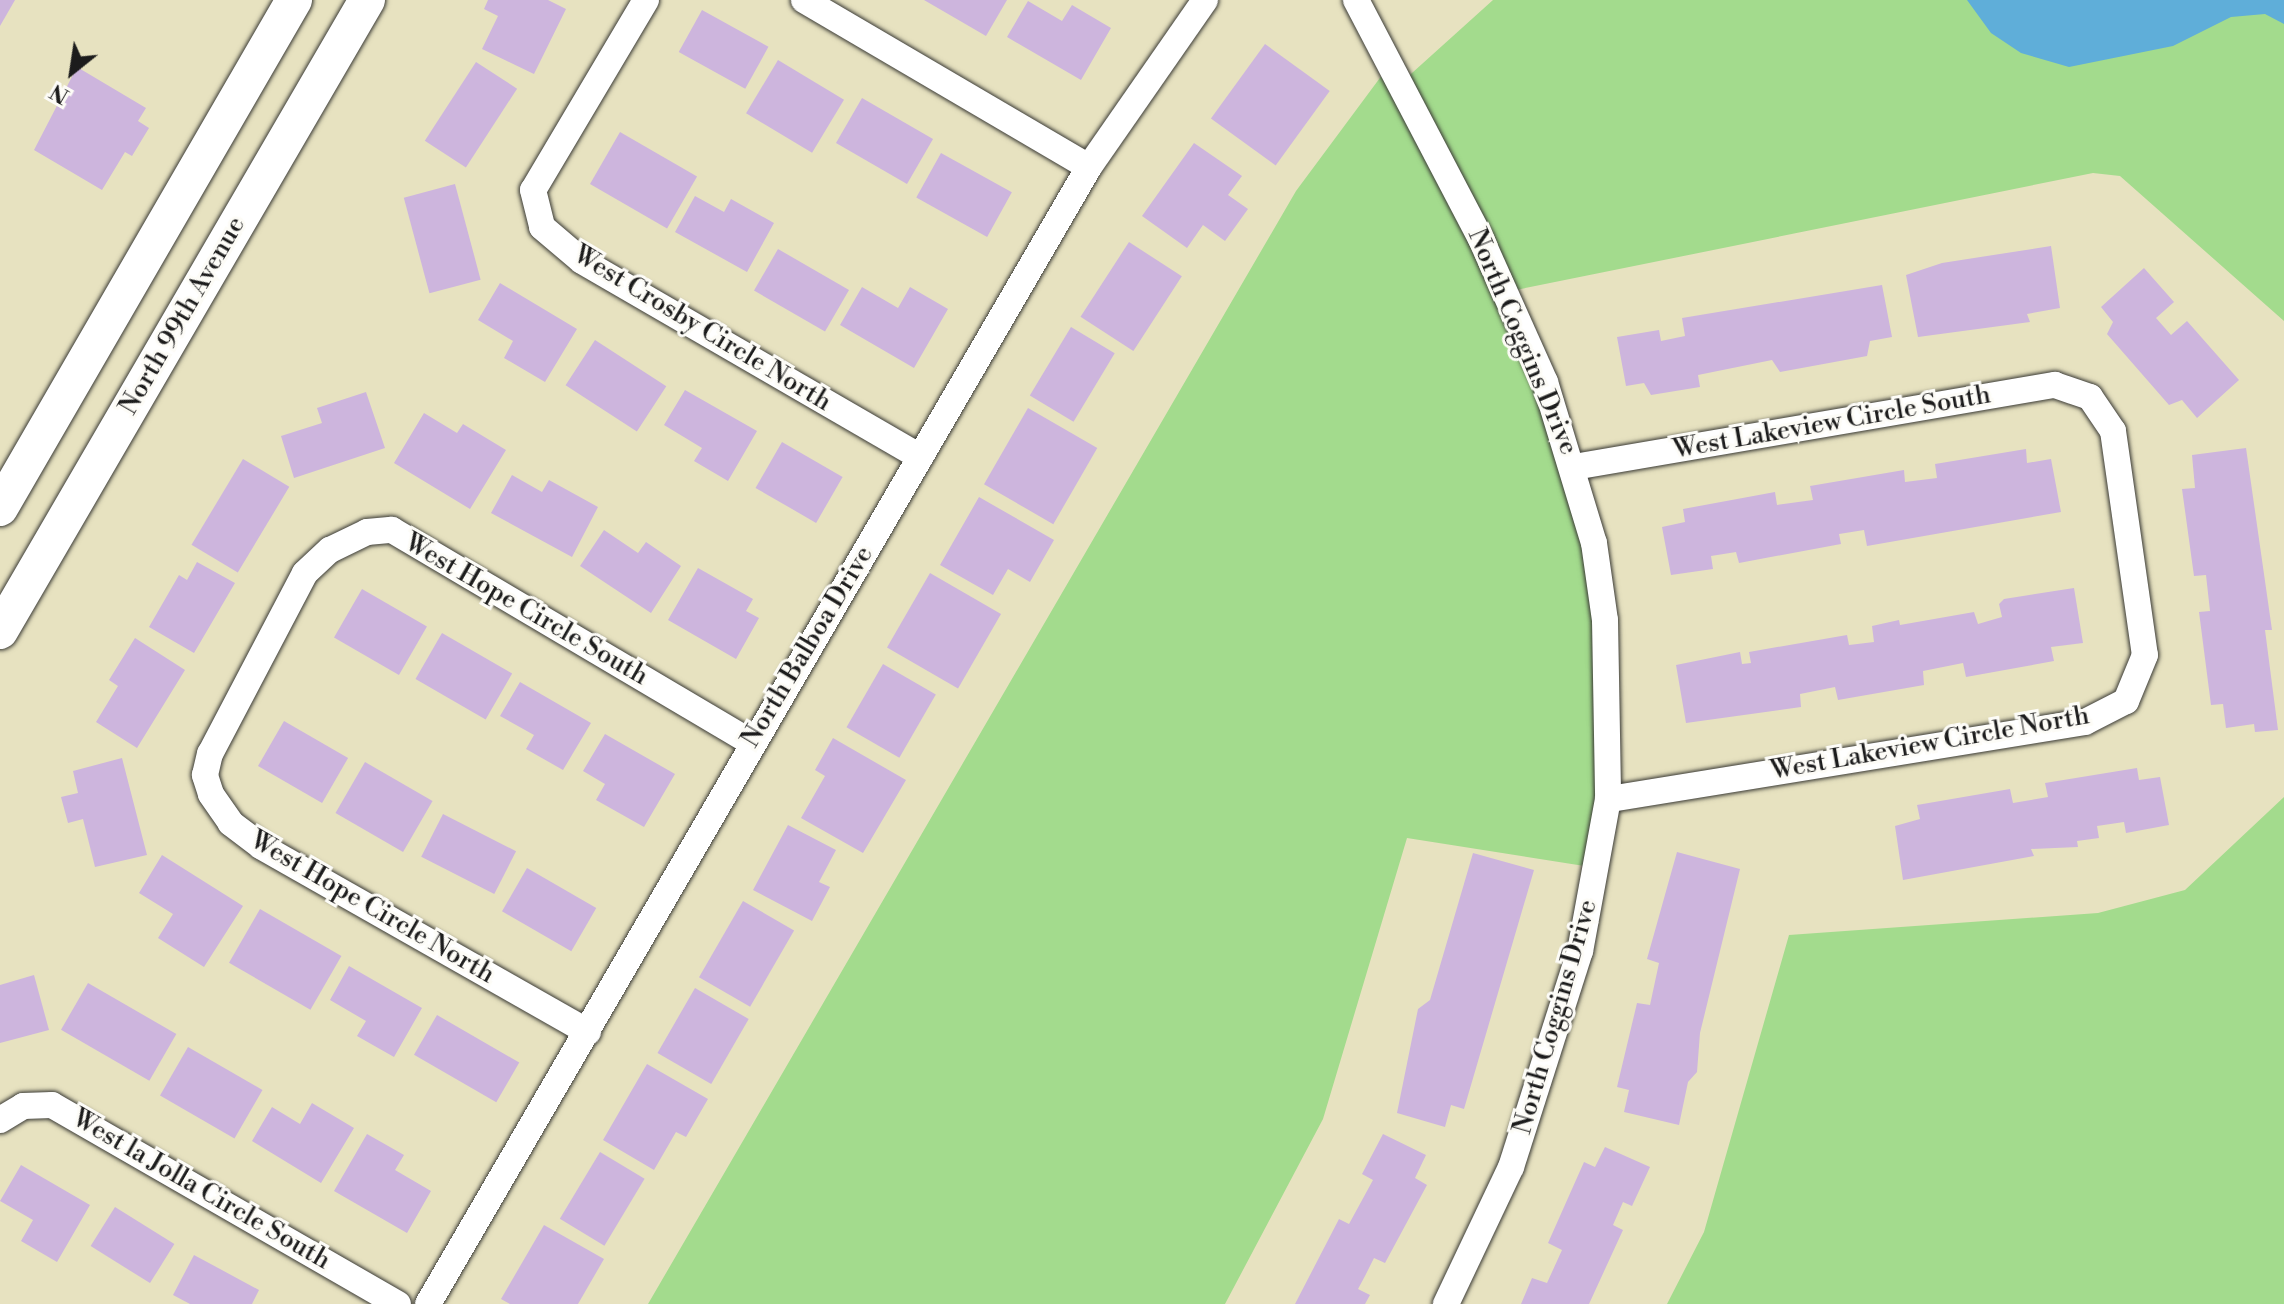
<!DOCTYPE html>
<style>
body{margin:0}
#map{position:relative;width:2284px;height:1304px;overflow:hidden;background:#e7e2c0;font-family:"Libre Bodoni",serif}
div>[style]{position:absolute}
.green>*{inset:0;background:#a3db8d}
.water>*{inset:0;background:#5faed9}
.building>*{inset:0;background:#cdb5dd;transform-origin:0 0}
.roads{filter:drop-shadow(0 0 2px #3a3a35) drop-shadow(0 0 2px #3a3a35)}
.minor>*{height:26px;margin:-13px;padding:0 13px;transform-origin:13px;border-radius:13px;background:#fff}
.secondary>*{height:36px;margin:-18px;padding:0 18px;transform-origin:18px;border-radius:18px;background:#fff}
span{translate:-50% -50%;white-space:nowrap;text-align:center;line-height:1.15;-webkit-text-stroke:6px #fdfcf7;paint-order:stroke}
.street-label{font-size:26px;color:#1c1c1c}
.north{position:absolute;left:32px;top:32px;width:80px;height:80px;-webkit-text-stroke:6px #fdfcf7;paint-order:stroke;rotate:210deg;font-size:22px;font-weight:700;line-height:32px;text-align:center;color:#1c1c1c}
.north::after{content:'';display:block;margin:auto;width:28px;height:36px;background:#1c1c1c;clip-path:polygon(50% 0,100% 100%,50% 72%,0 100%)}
</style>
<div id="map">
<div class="green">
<div style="clip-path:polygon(1493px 0,2284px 0,2284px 321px,2120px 176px,2093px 173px,1506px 292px,1594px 543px,1597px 868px,1407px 838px,1323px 1119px,1225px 1304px,648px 1304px,1296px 191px,1391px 63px,1402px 82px)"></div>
<div style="clip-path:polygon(2284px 797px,2284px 1304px,1667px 1304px,1704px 1232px,1789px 935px,2098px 913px,2185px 890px)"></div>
</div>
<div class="water">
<div style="clip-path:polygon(1967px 0,2284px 0,2284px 24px,2265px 14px,2231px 17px,2173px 46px,2069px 67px,2021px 53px,1991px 33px)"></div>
</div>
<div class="building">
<div style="clip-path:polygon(0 0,15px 0,0 26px)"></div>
<div style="clip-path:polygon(488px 0,548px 0,566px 9px,534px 74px,482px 49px,498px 16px,484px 9px)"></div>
<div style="clip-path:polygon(924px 0,1007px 0,986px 36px)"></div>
<div style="clip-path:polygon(1028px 1px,1062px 21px,1072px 5px,1111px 28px,1081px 80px,1007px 37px)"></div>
<div style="left:702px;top:10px;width:76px;height:48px;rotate:29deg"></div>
<div style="left:1265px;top:44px;width:80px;height:92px;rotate:36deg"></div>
<div style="left:778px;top:60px;width:77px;height:62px;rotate:31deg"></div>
<div style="left:476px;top:62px;width:49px;height:94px;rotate:33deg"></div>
<div style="clip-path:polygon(77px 67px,146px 108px,138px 121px,149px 128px,132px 156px,125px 152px,102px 190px,34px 150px)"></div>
<div style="left:862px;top:98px;width:82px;height:52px;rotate:30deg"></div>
<div style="left:620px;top:132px;width:89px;height:60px;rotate:30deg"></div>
<div style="clip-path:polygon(1194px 143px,1242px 176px,1228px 195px,1248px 209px,1225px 241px,1203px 225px,1187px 248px,1142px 216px)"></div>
<div style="left:941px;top:153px;width:81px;height:51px;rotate:29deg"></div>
<div style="left:455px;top:184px;width:99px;height:53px;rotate:75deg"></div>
<div style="clip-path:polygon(695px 196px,724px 212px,731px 199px,774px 223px,747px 272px,675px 232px)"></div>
<div style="left:1129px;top:242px;width:63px;height:89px;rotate:33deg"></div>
<div style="clip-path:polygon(2051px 246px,2060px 308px,2027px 314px,2030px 322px,1918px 337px,1906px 275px,1942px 263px)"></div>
<div style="left:778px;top:249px;width:82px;height:48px;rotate:30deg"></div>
<div style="clip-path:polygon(2144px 268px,2174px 302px,2156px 318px,2171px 335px,2187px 321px,2239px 380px,2197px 418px,2182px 400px,2169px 405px,2107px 334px,2113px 322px,2101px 307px)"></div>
<div style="clip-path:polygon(500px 283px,577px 329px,545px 382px,504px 358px,513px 341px,478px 320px)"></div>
<div style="clip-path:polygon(1882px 285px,1892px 337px,1870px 341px,1867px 356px,1780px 372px,1772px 360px,1698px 375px,1700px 387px,1651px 395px,1644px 383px,1626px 386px,1617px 337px,1659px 330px,1661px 341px,1685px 336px,1682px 318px)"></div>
<div style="clip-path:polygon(862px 287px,898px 308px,910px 287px,948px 309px,914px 368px,840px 325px)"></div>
<div style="left:1071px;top:327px;width:51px;height:80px;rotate:31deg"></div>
<div style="left:595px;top:340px;width:85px;height:54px;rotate:33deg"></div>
<div style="clip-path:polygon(685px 390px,757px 431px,728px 481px,694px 461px,702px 448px,664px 425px)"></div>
<div style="clip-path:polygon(366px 392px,385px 448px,294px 478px,281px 436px,322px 423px,317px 408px)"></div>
<div style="left:1028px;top:408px;width:80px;height:88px;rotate:30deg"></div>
<div style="clip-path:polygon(424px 413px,457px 433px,463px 424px,506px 450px,470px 509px,394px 463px)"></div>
<div style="left:782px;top:442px;width:70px;height:53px;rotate:30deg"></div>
<div style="clip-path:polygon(2246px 448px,2272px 630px,2265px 630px,2278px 730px,2255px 732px,2254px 724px,2226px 728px,2223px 704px,2211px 705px,2199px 612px,2210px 611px,2206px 575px,2194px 576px,2182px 489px,2195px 488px,2192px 455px)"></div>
<div style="clip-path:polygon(2026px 449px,2027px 463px,2051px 459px,2061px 512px,1867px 546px,1864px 530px,1839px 534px,1841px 544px,1739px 563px,1736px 552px,1711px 556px,1713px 569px,1671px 575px,1662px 527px,1685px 522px,1683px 509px,1775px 492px,1777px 505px,1813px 500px,1810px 486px,1904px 470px,1905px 482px,1937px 478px,1935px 464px)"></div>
<div style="left:243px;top:459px;width:54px;height:100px;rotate:31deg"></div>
<div style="clip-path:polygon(512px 475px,542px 492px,549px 480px,598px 507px,572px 557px,491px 513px)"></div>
<div style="clip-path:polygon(979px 497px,1054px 540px,1030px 582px,1008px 569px,993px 595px,940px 565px)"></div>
<div style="clip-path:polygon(604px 530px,638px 553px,646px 542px,681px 566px,651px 613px,580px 566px)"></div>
<div style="clip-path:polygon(197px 562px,235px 583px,194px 653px,149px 627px,179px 575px,187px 580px)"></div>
<div style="clip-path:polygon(698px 568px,753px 599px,746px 611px,759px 618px,736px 659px,668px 620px)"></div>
<div style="left:930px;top:573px;width:82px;height:86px;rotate:30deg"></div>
<div style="clip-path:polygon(2074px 588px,2083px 643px,2051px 647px,2054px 661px,1966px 677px,1963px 663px,1923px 671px,1924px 685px,1838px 700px,1835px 687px,1800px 694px,1801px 707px,1686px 723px,1676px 665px,1740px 652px,1742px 664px,1751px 663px,1749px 652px,1847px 635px,1849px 645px,1874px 642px,1872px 626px,1899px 620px,1900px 625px,1974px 612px,1978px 624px,2002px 617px,1999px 604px,2004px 599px)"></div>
<div style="left:362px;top:589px;width:75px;height:56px;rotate:30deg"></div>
<div style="left:442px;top:633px;width:81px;height:53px;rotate:30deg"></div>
<div style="clip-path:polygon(135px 638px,185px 670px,137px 748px,96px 722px,118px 686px,109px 680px)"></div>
<div style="left:883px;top:664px;width:61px;height:73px;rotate:30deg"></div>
<div style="clip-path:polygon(520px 682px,591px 723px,563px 770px,526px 749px,534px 735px,500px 716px)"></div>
<div style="left:284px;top:721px;width:74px;height:52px;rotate:30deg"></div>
<div style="clip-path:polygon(605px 734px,675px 774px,644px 827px,596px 800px,605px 784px,583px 771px)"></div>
<div style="clip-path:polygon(833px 738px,906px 780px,863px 853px,801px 818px,825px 776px,815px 770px)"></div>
<div style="clip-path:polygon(122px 758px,147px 855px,95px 867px,83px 819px,68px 823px,61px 797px,78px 793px,73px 771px)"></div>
<div style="left:365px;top:762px;width:78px;height:59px;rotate:30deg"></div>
<div style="clip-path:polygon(2137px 768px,2139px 780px,2160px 777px,2169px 825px,2126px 833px,2124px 822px,2097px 826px,2099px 838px,2077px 841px,2078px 847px,2031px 849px,2034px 856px,1903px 880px,1895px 826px,1920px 819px,1917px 805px,2010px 789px,2013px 803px,2048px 797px,2045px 783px)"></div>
<div style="left:443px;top:814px;width:82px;height:48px;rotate:27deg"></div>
<div style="clip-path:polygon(788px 825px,836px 850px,819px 882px,830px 887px,812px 921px,753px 890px)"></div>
<div style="clip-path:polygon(1677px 852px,1740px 869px,1700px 1033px,1697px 1072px,1688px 1082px,1679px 1125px,1624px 1112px,1629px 1090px,1617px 1087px,1637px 1003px,1650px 1005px,1659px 963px,1647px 959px)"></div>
<div style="clip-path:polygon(1473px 853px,1534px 870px,1464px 1109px,1451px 1105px,1445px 1127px,1397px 1113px,1418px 1009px,1430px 1000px)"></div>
<div style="clip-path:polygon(162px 855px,243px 906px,204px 967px,158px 938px,173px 914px,139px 893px)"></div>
<div style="left:527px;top:868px;width:80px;height:50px;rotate:30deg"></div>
<div style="left:743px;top:901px;width:59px;height:88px;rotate:30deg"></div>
<div style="left:260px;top:909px;width:94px;height:62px;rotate:30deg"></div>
<div style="clip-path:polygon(349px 966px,422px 1008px,394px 1057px,357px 1036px,366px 1021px,330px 1000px)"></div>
<div style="clip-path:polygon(34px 975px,49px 1030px,0 1043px,0 985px)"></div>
<div style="left:88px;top:983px;width:102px;height:54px;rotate:30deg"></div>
<div style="left:695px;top:988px;width:62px;height:75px;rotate:30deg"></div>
<div style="left:437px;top:1015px;width:95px;height:46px;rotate:30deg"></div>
<div style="left:188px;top:1047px;width:86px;height:56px;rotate:30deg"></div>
<div style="clip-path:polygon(647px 1064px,708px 1099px,686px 1137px,676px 1132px,654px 1170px,603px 1140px)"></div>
<div style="clip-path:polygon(312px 1103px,354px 1128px,321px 1183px,252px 1141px,272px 1107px,300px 1124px)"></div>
<div style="clip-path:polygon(367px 1134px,404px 1155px,395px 1170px,431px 1191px,407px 1233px,334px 1191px)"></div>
<div style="clip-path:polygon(1383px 1134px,1426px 1155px,1415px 1178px,1427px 1185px,1385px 1263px,1374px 1258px,1365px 1276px,1358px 1289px,1370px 1295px,1365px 1304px,1295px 1304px,1339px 1219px,1349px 1224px,1373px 1180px,1362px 1174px)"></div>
<div style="clip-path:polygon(1605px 1147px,1650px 1167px,1632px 1206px,1623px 1202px,1613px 1225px,1623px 1230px,1589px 1304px,1521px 1304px,1532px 1278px,1547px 1283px,1562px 1250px,1548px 1243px,1584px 1162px,1595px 1167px)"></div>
<div style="left:600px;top:1152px;width:52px;height:78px;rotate:31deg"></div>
<div style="clip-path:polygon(21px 1165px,90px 1205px,57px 1262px,21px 1241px,33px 1220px,0 1201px)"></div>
<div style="left:115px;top:1207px;width:70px;height:46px;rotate:32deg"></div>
<div style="clip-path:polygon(544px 1225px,604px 1259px,578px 1304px,510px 1304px,501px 1299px)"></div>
<div style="clip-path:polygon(194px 1255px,259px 1290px,252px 1304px,190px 1304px,173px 1295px)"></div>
</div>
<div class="roads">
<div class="minor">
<div style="left:646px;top:0;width:221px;rotate:120.7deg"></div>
<div style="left:533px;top:190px;width:38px;rotate:76deg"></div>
<div style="left:542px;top:227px;width:52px;rotate:40.4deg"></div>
<div style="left:582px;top:261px;width:391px;rotate:30.1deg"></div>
<div style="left:804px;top:0;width:330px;rotate:30.4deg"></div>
<div style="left:1356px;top:0;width:270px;rotate:62.4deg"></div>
<div style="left:1481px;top:239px;width:157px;rotate:65.9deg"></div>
<div style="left:1545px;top:382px;width:168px;rotate:73.1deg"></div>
<div style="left:1594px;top:543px;width:78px;rotate:81.9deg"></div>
<div style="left:1605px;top:620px;width:179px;rotate:89deg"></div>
<div style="left:1608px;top:799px;width:155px;rotate:100.4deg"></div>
<div style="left:1580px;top:951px;width:227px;rotate:107.7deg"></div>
<div style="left:1511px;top:1167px;width:152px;rotate:115.4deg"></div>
<div style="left:1574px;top:467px;width:488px;rotate:-9.7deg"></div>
<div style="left:2055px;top:385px;width:37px;rotate:19deg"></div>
<div style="left:2090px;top:397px;width:41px;rotate:55.9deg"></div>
<div style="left:2113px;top:431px;width:226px;rotate:81.9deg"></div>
<div style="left:2145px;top:655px;width:50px;rotate:112.4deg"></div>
<div style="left:2126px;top:701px;width:46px;rotate:152.9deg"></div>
<div style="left:2085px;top:722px;width:483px;rotate:170.8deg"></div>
<div style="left:588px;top:1032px;width:376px;rotate:-150.4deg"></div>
<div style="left:261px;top:846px;width:38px;rotate:-143deg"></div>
<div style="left:231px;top:823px;width:35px;rotate:-125deg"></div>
<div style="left:211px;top:794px;width:20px;rotate:-108deg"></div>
<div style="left:205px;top:775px;width:22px;rotate:-77deg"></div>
<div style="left:210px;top:754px;width:204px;rotate:-62.3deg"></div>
<div style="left:305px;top:573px;width:34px;rotate:-43deg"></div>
<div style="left:330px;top:550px;width:41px;rotate:-25.9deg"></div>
<div style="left:367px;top:532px;width:25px;rotate:-5deg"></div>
<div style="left:392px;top:530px;width:417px;rotate:30.6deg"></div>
<div style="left:0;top:1120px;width:27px;rotate:-31deg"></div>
<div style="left:23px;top:1106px;width:29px;rotate:-2deg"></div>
<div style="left:52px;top:1105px;width:399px;rotate:29.9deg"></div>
<div style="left:428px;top:1304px;width:1315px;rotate:-59.83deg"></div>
<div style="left:1089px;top:167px;width:203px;rotate:-55.2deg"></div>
</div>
<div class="secondary">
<div style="left:0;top:508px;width:587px;rotate:-59.94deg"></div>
<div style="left:0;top:631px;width:730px;rotate:-59.82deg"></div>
</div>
</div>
<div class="street-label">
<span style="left:183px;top:316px;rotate:-60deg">North 99th Avenue</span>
<span style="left:702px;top:329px;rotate:31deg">West Crosby Circle North</span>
<span style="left:1522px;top:342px;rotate:67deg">North Coggins Drive</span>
<span style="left:1832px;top:423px;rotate:-10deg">West Lakeview Circle South</span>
<span style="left:526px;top:610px;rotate:30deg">West Hope Circle South</span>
<span style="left:808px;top:647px;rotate:-59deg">North Balboa Drive</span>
<span style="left:1930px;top:744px;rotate:-10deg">West Lakeview Circle North</span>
<span style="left:372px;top:908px;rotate:30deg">West Hope Circle North</span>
<span style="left:1556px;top:1017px;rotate:-74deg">North Coggins Drive</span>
<span style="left:201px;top:1190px;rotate:30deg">West la Jolla Circle South</span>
</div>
<div class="north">N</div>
</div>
